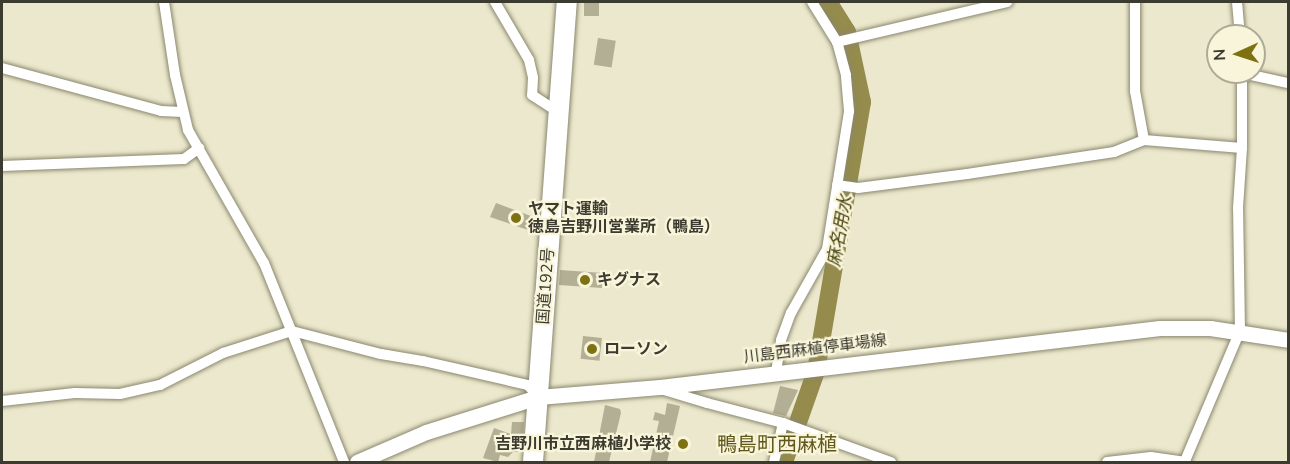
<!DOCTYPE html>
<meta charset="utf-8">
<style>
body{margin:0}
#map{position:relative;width:1290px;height:464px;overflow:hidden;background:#ebe8cd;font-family:"Nunito Sans","Noto Sans JP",sans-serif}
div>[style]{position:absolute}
.river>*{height:18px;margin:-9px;padding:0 9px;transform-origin:9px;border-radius:9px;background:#948b4c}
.building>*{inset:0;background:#b2af94;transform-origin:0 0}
.roads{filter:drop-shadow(0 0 2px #8a876e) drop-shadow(0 0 2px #8a876e)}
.street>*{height:10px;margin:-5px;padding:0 5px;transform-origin:5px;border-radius:5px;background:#fff}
.secondary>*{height:15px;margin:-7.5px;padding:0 7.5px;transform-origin:7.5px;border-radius:7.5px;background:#fff}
.highway>*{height:20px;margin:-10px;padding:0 10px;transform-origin:10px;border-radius:10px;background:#fff}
.dots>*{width:16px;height:16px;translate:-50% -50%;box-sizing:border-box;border:3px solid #f9f5da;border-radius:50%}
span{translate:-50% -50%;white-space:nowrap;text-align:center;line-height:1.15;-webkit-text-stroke:4.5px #f9f5da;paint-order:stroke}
.poi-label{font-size:16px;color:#3c3b30;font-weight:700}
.left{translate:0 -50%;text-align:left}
.right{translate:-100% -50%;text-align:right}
.street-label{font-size:16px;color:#3c3b30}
.water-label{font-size:18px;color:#4d4613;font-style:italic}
.quarter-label{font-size:20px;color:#5f571a}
.frame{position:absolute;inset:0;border:3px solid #3c3b30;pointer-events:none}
.north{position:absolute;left:1206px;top:24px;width:60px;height:60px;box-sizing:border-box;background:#f9f5da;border:2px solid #adab96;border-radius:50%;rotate:267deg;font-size:16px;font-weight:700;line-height:24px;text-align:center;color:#3c3b30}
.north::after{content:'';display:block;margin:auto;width:21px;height:27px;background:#7d7112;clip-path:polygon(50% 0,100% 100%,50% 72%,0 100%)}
</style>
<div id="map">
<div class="river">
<div style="left:784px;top:462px;width:96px;rotate:-70.6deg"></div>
<div style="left:816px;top:371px;width:273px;rotate:-80.3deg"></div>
<div style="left:862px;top:102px;width:72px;rotate:-102.1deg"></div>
<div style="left:847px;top:32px;width:36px;rotate:-122deg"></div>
</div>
<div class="building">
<div style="left:584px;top:2px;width:15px;height:14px"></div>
<div style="left:598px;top:38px;width:18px;height:27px;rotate:9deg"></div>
<div style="clip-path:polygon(496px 203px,539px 219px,537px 233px,490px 217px)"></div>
<div style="left:560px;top:270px;width:43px;height:15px;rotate:4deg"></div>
<div style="left:583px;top:336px;width:19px;height:23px;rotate:6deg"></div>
<div style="clip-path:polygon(780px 386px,798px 390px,786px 416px,773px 413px)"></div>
<div style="clip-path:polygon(667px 403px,680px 406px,667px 462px,650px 462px,659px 421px,653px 420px,655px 412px,665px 415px)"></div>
<div style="clip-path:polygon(605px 405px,620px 409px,621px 413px,609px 462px,594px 462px)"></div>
<div style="clip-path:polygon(512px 422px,524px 422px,522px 452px,513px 452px,508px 457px,500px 455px,498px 462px,483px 458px,494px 428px,511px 434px)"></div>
</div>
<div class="roads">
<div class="street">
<div style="left:164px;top:2px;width:74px;rotate:81.4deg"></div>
<div style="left:175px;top:75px;width:57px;rotate:76.7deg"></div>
<div style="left:188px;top:130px;width:153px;rotate:60.3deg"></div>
<div style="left:264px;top:263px;width:214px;rotate:68.1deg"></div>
<div style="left:495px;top:2px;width:67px;rotate:59.6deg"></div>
<div style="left:529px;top:60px;width:18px;rotate:77deg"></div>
<div style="left:533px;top:78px;width:17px;rotate:93deg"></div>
<div style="left:532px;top:95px;width:31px;rotate:33deg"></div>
<div style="left:1135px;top:2px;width:89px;rotate:90deg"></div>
<div style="left:1135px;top:91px;width:50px;rotate:79.6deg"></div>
<div style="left:1237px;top:2px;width:34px;rotate:85deg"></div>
<div style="left:837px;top:42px;width:175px;rotate:-13.2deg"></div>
<div style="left:2px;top:68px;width:165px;rotate:15.1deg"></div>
<div style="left:161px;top:111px;width:21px;rotate:3deg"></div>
<div style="left:1242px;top:73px;width:47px;rotate:12.3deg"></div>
<div style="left:2px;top:166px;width:182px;rotate:-2.2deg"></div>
<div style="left:184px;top:159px;width:19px;rotate:-36deg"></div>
<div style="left:837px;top:185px;width:21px;rotate:8deg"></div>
<div style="left:858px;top:188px;width:110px;rotate:-7.3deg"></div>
<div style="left:967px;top:174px;width:149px;rotate:-8.5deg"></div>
<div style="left:1114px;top:152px;width:32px;rotate:-22deg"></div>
<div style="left:1144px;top:140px;width:98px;rotate:4.7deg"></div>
<div style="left:776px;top:372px;width:32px;rotate:-81deg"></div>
<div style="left:781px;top:340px;width:29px;rotate:-70deg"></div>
<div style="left:791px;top:313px;width:73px;rotate:-60.6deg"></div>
<div style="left:827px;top:249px;width:140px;rotate:-80.9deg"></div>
<div style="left:849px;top:111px;width:36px;rotate:-95deg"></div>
<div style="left:846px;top:75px;width:34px;rotate:-105deg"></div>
<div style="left:837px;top:42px;width:47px;rotate:-122deg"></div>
<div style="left:660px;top:387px;width:5px;rotate:37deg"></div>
<div style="left:664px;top:390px;width:45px;rotate:16.8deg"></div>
<div style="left:707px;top:403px;width:79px;rotate:14.7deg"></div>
<div style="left:783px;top:423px;width:115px;rotate:19.9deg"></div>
<div style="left:2px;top:401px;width:73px;rotate:-6.3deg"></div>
<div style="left:75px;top:393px;width:45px;rotate:1.3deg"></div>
<div style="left:120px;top:394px;width:41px;rotate:-12.7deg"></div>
<div style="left:160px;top:385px;width:71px;rotate:-26.9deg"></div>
<div style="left:223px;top:353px;width:72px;rotate:-17.7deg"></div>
<div style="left:292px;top:331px;width:92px;rotate:14.5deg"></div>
<div style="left:381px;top:354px;width:43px;rotate:9.5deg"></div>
<div style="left:423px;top:361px;width:108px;rotate:12.9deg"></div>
<div style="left:528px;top:385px;width:16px;rotate:50deg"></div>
<div style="left:1185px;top:461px;width:141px;rotate:-67.1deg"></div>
<div style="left:1240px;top:331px;width:123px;rotate:-90.9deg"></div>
<div style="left:1238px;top:208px;width:60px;rotate:-86.2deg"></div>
<div style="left:1242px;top:148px;width:76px;rotate:-90deg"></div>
<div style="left:774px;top:462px;width:40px;rotate:-77deg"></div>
<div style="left:1107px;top:462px;width:44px;rotate:-6.5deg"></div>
<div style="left:1151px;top:457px;width:35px;rotate:8deg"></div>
</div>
<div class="secondary">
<div style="left:357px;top:462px;width:75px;rotate:-23.5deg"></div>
<div style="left:426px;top:432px;width:117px;rotate:-17.4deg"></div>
<div style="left:538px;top:397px;width:122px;rotate:-4.7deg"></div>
<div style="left:660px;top:387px;width:503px;rotate:-6.73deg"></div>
<div style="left:1160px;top:328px;width:50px"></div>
<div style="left:1210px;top:328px;width:79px;rotate:8.7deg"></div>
</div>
<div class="highway">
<div style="left:533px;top:462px;width:461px;rotate:-85.8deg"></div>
</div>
</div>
<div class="dots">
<div style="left:516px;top:218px;background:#7d7112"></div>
<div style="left:585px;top:280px;background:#7d7112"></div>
<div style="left:592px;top:349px;background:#7d7112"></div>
<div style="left:683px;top:444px;background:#7d7112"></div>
</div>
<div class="poi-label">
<span class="left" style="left:528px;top:218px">ヤマト運輸<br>徳島吉野川営業所（鴨島）</span>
<span class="left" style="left:597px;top:280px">キグナス</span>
<span class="left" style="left:604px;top:349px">ローソン</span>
<span class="right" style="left:671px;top:444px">吉野川市立西麻植小学校</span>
</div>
<div class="street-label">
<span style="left:546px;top:286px;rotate:-86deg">国道192号</span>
<span style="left:815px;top:349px;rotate:-7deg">川島西麻植停車場線</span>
</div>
<div class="water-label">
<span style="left:840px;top:231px;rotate:-80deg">麻名用水</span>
</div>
<div class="quarter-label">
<span style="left:777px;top:444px">鴨島町西麻植</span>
</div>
<div class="frame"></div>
<div class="north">N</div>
</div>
